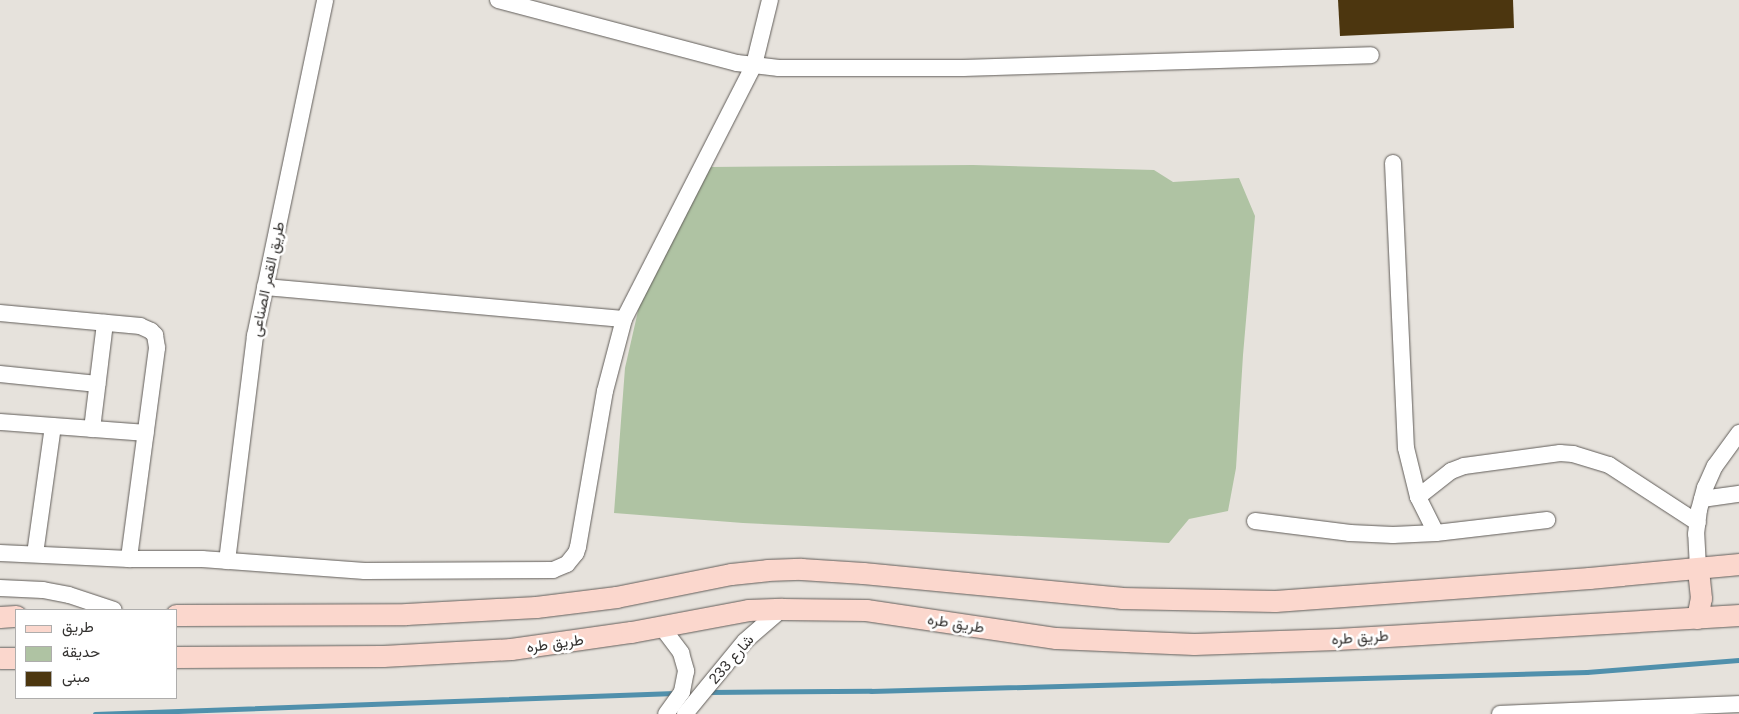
<!DOCTYPE html>
<meta charset="utf-8">
<style>
body{margin:0}
#map{position:relative;width:1739px;height:714px;overflow:hidden;background:#e6e2dc;font-family:Helvetica,Vazirmatn,sans-serif}
div>[style]{position:absolute}
.green>*{inset:0;background:#afc3a3}
.stream>*{height:4.5px;margin:-2.25px;padding:0 2.25px;transform-origin:2.25px;border-radius:2.25px;background:#5090ac}
.building>*{inset:0;background:#4c360f}
.roads{filter:drop-shadow(0 0 1px #615d59) drop-shadow(0 0 1px #615d59)}
.minor>*{height:16px;margin:-8px;padding:0 8px;transform-origin:8px;border-radius:8px;background:#fff}
.major>*{height:21px;margin:-10.5px;padding:0 10.5px;transform-origin:10.5px;border-radius:10.5px;background:#fbd7cd}
span{translate:-50% -50%;white-space:nowrap;text-align:center;line-height:1.15;-webkit-text-stroke:5px #fff;paint-order:stroke}
.street-label{font-size:15px;color:#343230}
.legend{position:absolute;left:15px;top:609px;width:162px;height:90px;box-sizing:border-box;background:#fff;border:1px solid #aeadac;margin:0;padding:6px 9px;list-style:none;font-size:15px;color:#343230}
.legend li{display:flex;align-items:center;gap:10px;height:25px}
.legend b{width:25px;border:1px solid #aeadac}
</style>
<div id="map">
<div class="green">
<div style="clip-path:polygon(973px 165px,1154px 170px,1173px 182px,1239px 178px,1255px 216px,1243px 355px,1236px 468px,1228px 511px,1189px 519px,1169px 543px,743px 523px,614px 513px,625px 368px,643px 289px,710px 167px)"></div>
</div>
<div class="stream">
<div style="left:708px;top:692px;width:163px;rotate:-0.4deg"></div>
<div style="left:871px;top:691px;width:716px;rotate:-1.52deg"></div>
<div style="left:1587px;top:672px;width:152px;rotate:-4.5deg"></div>
<div style="left:95px;top:714px;width:580px;rotate:-2.07deg"></div>
</div>
<div class="building">
<div style="clip-path:polygon(1338px 0,1513px 0,1514px 28px,1340px 36px)"></div>
</div>
<div class="roads">
<div class="minor">
<div style="left:498px;top:0;width:247px;rotate:14.8deg"></div>
<div style="left:737px;top:63px;width:42px;rotate:6.8deg"></div>
<div style="left:779px;top:68px;width:184px"></div>
<div style="left:963px;top:68px;width:408px;rotate:-1.8deg"></div>
<div style="left:1393px;top:163px;width:285px;rotate:87.4deg"></div>
<div style="left:1406px;top:448px;width:50px;rotate:76.2deg"></div>
<div style="left:1418px;top:497px;width:40px;rotate:63.4deg"></div>
<div style="left:265px;top:287px;width:360px;rotate:5.1deg"></div>
<div style="left:0;top:313px;width:141px;rotate:5.3deg"></div>
<div style="left:140px;top:326px;width:12px;rotate:24deg"></div>
<div style="left:151px;top:331px;width:6px;rotate:45deg"></div>
<div style="left:155px;top:335px;width:13px;rotate:81deg"></div>
<div style="left:157px;top:348px;width:213px;rotate:97.6deg"></div>
<div style="left:0;top:374px;width:98px;rotate:5.9deg"></div>
<div style="left:0;top:422px;width:146px;rotate:4.3deg"></div>
<div style="left:92px;top:429px;width:107px;rotate:-83deg"></div>
<div style="left:1418px;top:497px;width:42px;rotate:-38.2deg"></div>
<div style="left:1451px;top:471px;width:14px;rotate:-21deg"></div>
<div style="left:1464px;top:466px;width:97px;rotate:-7.7deg"></div>
<div style="left:1560px;top:453px;width:13px;rotate:4deg"></div>
<div style="left:1573px;top:454px;width:38px;rotate:17deg"></div>
<div style="left:1609px;top:465px;width:106px;rotate:33.1deg"></div>
<div style="left:1702px;top:499px;width:37px;rotate:-8deg"></div>
<div style="left:1255px;top:521px;width:96px;rotate:7.2deg"></div>
<div style="left:1350px;top:533px;width:43px;rotate:2.7deg"></div>
<div style="left:1393px;top:535px;width:43px;rotate:-2.7deg"></div>
<div style="left:1436px;top:533px;width:112px;rotate:-6.7deg"></div>
<div style="left:0;top:553px;width:129px;rotate:2.7deg"></div>
<div style="left:129px;top:559px;width:73px"></div>
<div style="left:202px;top:559px;width:163px;rotate:4.2deg"></div>
<div style="left:365px;top:571px;width:188px;rotate:-0.3deg"></div>
<div style="left:553px;top:570px;width:15px;rotate:-23deg"></div>
<div style="left:567px;top:564px;width:14px;rotate:-51deg"></div>
<div style="left:576px;top:553px;width:6px;rotate:-72deg"></div>
<div style="left:578px;top:547px;width:158px;rotate:-80.2deg"></div>
<div style="left:605px;top:391px;width:74px;rotate:-75.2deg"></div>
<div style="left:624px;top:319px;width:285px;rotate:-62.9deg"></div>
<div style="left:754px;top:65px;width:67px;rotate:-76.2deg"></div>
<div style="left:35px;top:554px;width:129px;rotate:-82deg"></div>
<div style="left:227px;top:561px;width:227px;rotate:-82.9deg"></div>
<div style="left:255px;top:336px;width:343px;rotate:-78.2deg"></div>
<div style="left:1698px;top:568px;width:34px;rotate:-93deg"></div>
<div style="left:1696px;top:534px;width:24px;rotate:-83deg"></div>
<div style="left:1699px;top:510px;width:23px;rotate:-75deg"></div>
<div style="left:1705px;top:488px;width:24px;rotate:-66deg"></div>
<div style="left:1715px;top:466px;width:41px;rotate:-54deg"></div>
<div style="left:0;top:588px;width:43px;rotate:2.7deg"></div>
<div style="left:43px;top:590px;width:26px;rotate:11deg"></div>
<div style="left:69px;top:595px;width:47px;rotate:18.4deg"></div>
<div style="left:661px;top:626px;width:34px;rotate:53deg"></div>
<div style="left:681px;top:653px;width:19px;rotate:74deg"></div>
<div style="left:686px;top:671px;width:21px;rotate:101deg"></div>
<div style="left:682px;top:692px;width:27px;rotate:126deg"></div>
<div style="left:685px;top:714px;width:94px;rotate:-50.6deg"></div>
<div style="left:745px;top:641px;width:49px;rotate:-40.9deg"></div>
<div style="left:1500px;top:714px;width:239px;rotate:-2.4deg"></div>
</div>
<div class="major">
<div style="left:176px;top:615px;width:230px;rotate:-0.2deg"></div>
<div style="left:406px;top:614px;width:130px;rotate:-3.1deg"></div>
<div style="left:536px;top:607px;width:81px;rotate:-7.1deg"></div>
<div style="left:616px;top:597px;width:117px;rotate:-11.3deg"></div>
<div style="left:731px;top:574px;width:36px;rotate:-6deg"></div>
<div style="left:767px;top:570px;width:34px;rotate:-2deg"></div>
<div style="left:801px;top:569px;width:62px;rotate:3.7deg"></div>
<div style="left:863px;top:573px;width:259px;rotate:5.5deg"></div>
<div style="left:1121px;top:598px;width:154px;rotate:1.1deg"></div>
<div style="left:1275px;top:601px;width:315px;rotate:-4.2deg"></div>
<div style="left:1589px;top:578px;width:151px;rotate:-5.3deg"></div>
<div style="left:0;top:617px;width:16px;rotate:-4deg"></div>
<div style="left:1697px;top:618px;width:20px;rotate:-79deg"></div>
<div style="left:1701px;top:598px;width:30px;rotate:-96deg"></div>
<div style="left:176px;top:657px;width:207px;rotate:-0.3deg"></div>
<div style="left:383px;top:656px;width:128px;rotate:-3.1deg"></div>
<div style="left:511px;top:649px;width:121px;rotate:-8.1deg"></div>
<div style="left:631px;top:632px;width:119px;rotate:-10.6deg"></div>
<div style="left:748px;top:610px;width:34px;rotate:-2deg"></div>
<div style="left:782px;top:609px;width:84px;rotate:0.7deg"></div>
<div style="left:866px;top:610px;width:192px;rotate:8.4deg"></div>
<div style="left:1056px;top:638px;width:138px;rotate:2.5deg"></div>
<div style="left:1194px;top:644px;width:143px;rotate:-2deg"></div>
<div style="left:1337px;top:639px;width:403px;rotate:-3.4deg"></div>
<div style="left:0;top:658px;width:16px"></div>
</div>
</div>
<div class="street-label">
<span style="left:267px;top:279px;rotate:-78deg">طريق القمر الصناعى</span>
<span style="left:956px;top:623px;rotate:9deg">طريق طره</span>
<span style="left:1360px;top:637px;rotate:-4deg">طريق طره</span>
<span style="left:555px;top:643px;rotate:-8deg">طريق طره</span>
<span style="left:731px;top:659px;rotate:-49deg">شارع 233</span>
</div>
<ul class="legend">
<li><b style="height:6px;background:#fbd7cd"></b>طريق</li>
<li><b style="height:14px;background:#afc3a3"></b>حديقة</li>
<li><b style="height:14px;background:#4c360f"></b>مبنى</li>
</ul>
</div>
